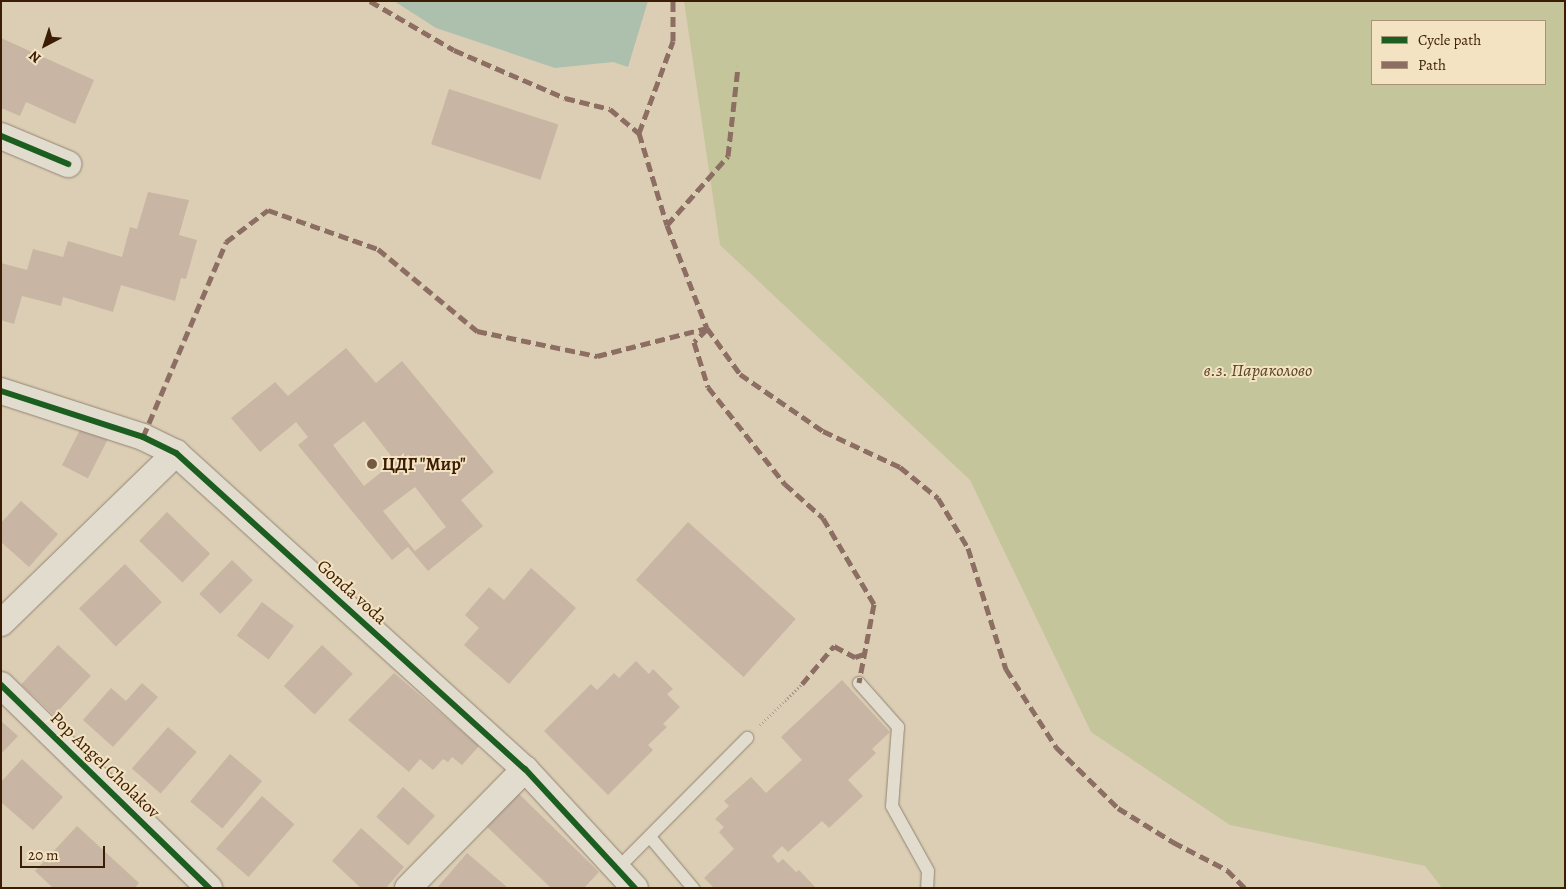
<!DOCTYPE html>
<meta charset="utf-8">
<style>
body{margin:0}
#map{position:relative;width:1566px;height:889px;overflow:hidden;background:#dcceb4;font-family:Alegreya,serif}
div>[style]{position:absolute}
.green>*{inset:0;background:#c5c59c}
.water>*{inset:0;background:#adbfad}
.building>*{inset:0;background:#c8b5a4;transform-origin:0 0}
.path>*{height:3px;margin-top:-1.5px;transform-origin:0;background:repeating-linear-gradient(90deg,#a39a8e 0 1px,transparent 0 3.5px)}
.roads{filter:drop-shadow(0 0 1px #918574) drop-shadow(0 0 1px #918574)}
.lane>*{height:12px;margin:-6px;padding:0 6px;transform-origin:6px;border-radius:6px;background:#e2dcce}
.street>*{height:26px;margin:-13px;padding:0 13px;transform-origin:13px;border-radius:13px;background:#e2dcce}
.quiet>*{height:5px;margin-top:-2.5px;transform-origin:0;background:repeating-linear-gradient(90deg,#8d6e63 0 10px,transparent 0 15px)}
.cycleway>*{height:6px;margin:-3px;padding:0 3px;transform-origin:3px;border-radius:3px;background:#1b5e20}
.dots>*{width:14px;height:14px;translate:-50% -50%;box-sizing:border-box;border:2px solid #f3e3c3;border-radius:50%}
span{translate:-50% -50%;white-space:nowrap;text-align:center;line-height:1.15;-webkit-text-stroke:4px #f3e3c3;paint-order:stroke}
.park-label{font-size:18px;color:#594425;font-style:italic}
.poi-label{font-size:18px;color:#3b1c04;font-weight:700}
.left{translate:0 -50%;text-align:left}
.street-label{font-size:18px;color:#3b1c04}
.frame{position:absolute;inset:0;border:2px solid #3b1c04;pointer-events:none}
.legend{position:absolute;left:1371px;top:20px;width:175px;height:65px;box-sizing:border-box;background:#f3e3c3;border:1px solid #a99377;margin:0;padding:6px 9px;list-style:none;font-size:15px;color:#3b1c04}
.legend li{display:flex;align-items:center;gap:10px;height:25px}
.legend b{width:25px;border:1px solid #a99377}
.north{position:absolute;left:20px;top:20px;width:50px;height:50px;-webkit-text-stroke:4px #f3e3c3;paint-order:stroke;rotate:220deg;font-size:14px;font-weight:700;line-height:20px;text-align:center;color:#3b1c04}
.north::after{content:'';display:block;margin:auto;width:18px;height:22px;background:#3b1c04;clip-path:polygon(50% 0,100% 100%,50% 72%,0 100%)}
.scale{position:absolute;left:20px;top:846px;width:85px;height:22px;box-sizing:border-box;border:2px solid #3b1c04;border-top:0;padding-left:6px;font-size:15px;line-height:18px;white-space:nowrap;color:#3b1c04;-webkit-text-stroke:4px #f3e3c3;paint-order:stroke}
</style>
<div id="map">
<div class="green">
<div style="clip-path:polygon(evenodd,684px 1px,1565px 1px,1565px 888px,1442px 888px,1425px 866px,1230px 825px,1091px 732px,970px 480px,720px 245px,684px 1px,1372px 21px,1545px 21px,1545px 84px,1372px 84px,1372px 21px)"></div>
</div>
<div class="water">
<div style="clip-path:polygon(394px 1px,648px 1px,628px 67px,613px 62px,555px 68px,436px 28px)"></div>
</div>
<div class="building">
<div style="clip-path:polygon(1px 38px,94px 80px,75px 124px,26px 102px,20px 116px,1px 108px)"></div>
<div style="left:449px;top:89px;width:115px;height:58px;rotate:18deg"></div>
<div style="clip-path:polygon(148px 192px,189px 200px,179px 235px,197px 240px,186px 279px,181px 278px,175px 301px,121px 285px,113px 312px,63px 297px,61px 306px,22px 296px,14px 324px,1px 320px,1px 263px,27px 270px,33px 249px,63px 257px,68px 241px,122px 257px,130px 227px,137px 229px)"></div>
<div style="clip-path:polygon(evenodd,346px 348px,376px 383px,402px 361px,494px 472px,461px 500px,483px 526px,428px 571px,408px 547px,392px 560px,298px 445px,308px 437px,296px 422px,260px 452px,231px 418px,275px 382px,288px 396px,346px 348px,364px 421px,395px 461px,364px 486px,333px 445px,364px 421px,346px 348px,415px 487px,446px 527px,415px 551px,383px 511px,415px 487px)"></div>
<div style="left:82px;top:426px;width:29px;height:44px;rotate:27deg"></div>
<div style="clip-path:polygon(21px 501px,58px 534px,29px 567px,1px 542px,1px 523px)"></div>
<div style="left:167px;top:512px;width:60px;height:40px;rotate:44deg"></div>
<div style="left:688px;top:522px;width:145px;height:78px;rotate:42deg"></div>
<div style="left:232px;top:560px;width:29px;height:47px;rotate:44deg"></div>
<div style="left:125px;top:564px;width:53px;height:64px;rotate:46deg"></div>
<div style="clip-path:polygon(531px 568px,576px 608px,509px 684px,464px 645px,479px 628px,465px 615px,489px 587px,504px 600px)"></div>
<div style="left:262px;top:602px;width:40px;height:42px;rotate:37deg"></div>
<div style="left:58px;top:645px;width:45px;height:54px;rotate:43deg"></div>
<div style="left:322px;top:645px;width:42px;height:56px;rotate:43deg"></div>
<div style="clip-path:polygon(636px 661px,649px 674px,653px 669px,673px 689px,667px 694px,680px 707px,663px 724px,667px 727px,648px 745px,653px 750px,608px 795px,544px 731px,591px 684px,597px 690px,614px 673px,619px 678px)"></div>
<div style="clip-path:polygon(394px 673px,479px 746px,462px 765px,452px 757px,448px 762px,443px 759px,433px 770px,420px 759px,409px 772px,348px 720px)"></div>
<div style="clip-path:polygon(842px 680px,890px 732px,872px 749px,876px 753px,848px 780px,863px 796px,829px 828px,822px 821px,788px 852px,782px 846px,772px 856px,778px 863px,783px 859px,796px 872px,799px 870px,816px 888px,714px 888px,704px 878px,734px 849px,719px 832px,724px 827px,715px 819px,729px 806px,724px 801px,751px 777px,766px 793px,802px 760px,781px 737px)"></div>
<div style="clip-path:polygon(142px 683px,158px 697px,113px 747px,83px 720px,111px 688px,126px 701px)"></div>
<div style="clip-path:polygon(1px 721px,18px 736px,1px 754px)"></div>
<div style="left:168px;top:727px;width:38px;height:55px;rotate:41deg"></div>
<div style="left:230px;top:754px;width:42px;height:62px;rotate:40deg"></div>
<div style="clip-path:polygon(22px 759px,63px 797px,33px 830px,1px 802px,1px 782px)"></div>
<div style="left:403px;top:787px;width:43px;height:40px;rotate:42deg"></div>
<div style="clip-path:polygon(516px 791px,599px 872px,584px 888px,551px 888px,484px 824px)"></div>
<div style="left:262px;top:796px;width:43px;height:70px;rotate:41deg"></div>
<div style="clip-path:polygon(77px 826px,139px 883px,135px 888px,53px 888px,35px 871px)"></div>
<div style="clip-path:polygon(361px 828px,404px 867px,386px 888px,361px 888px,332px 861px)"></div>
<div style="clip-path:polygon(467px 853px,508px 888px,437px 888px)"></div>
</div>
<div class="path">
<div style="left:760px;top:725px;width:59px;rotate:-44.3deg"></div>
</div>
<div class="roads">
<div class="lane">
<div style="left:859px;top:683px;width:59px;rotate:48.4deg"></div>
<div style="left:898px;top:727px;width:79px;rotate:94.3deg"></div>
<div style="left:892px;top:806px;width:74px;rotate:61deg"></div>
<div style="left:928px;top:871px;width:17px;rotate:93deg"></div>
<div style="left:650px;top:837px;width:67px;rotate:49.9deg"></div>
<div style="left:619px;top:867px;width:182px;rotate:-45.2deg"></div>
</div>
<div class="street">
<div style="left:1px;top:136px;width:73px;rotate:22.7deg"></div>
<div style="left:1px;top:391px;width:149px;rotate:17.9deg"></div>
<div style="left:143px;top:437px;width:37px;rotate:26deg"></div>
<div style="left:176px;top:453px;width:471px;rotate:42.2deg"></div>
<div style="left:525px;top:769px;width:162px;rotate:47.3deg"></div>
<div style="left:1px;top:623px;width:244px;rotate:-44.2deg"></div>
<div style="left:1px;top:685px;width:291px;rotate:44.3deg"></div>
<div style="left:408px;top:888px;width:167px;rotate:-45.5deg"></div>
</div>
</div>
<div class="quiet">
<div style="left:370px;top:1px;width:97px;rotate:30.3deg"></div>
<div style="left:454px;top:50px;width:121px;rotate:23.4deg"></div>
<div style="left:565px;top:98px;width:46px;rotate:13.7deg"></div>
<div style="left:610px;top:109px;width:38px;rotate:40deg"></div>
<div style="left:639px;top:133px;width:96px;rotate:73.1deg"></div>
<div style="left:667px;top:225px;width:110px;rotate:68.8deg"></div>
<div style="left:707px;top:328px;width:57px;rotate:54.3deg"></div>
<div style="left:740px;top:374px;width:101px;rotate:34.5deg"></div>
<div style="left:823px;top:431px;width:85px;rotate:25.1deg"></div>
<div style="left:900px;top:467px;width:49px;rotate:39.2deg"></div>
<div style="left:938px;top:498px;width:58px;rotate:59deg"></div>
<div style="left:968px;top:548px;width:127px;rotate:72.6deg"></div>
<div style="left:1006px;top:669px;width:93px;rotate:57.3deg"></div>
<div style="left:1056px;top:747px;width:87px;rotate:44.5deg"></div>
<div style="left:1118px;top:808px;width:65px;rotate:31.7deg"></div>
<div style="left:1173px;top:842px;width:61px;rotate:27.4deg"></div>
<div style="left:1227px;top:870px;width:25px;rotate:45deg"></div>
<div style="left:639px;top:133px;width:98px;rotate:-69.7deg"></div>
<div style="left:673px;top:41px;width:40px;rotate:-90deg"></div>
<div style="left:667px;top:225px;width:92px;rotate:-48.5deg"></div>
<div style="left:728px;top:156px;width:90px;rotate:-83.6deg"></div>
<div style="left:707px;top:329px;width:18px;rotate:135deg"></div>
<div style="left:694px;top:342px;width:47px;rotate:72.7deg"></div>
<div style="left:708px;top:387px;width:124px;rotate:51.6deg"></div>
<div style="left:785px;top:484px;width:51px;rotate:41.8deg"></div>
<div style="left:823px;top:518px;width:100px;rotate:59.3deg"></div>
<div style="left:874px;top:604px;width:80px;rotate:100.8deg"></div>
<div style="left:143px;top:437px;width:212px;rotate:-66.9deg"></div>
<div style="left:226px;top:242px;width:53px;rotate:-37.3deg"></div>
<div style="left:268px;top:210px;width:117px;rotate:19.5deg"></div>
<div style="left:378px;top:249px;width:129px;rotate:39.6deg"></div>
<div style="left:477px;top:331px;width:123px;rotate:11.8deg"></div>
<div style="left:597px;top:356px;width:114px;rotate:-14.3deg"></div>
<div style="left:802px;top:684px;width:50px;rotate:-49.9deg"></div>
<div style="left:834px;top:646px;width:24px;rotate:28deg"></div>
<div style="left:855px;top:657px;width:9px;rotate:-18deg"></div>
</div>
<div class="cycleway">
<div style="left:1px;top:136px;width:73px;rotate:22.7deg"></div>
<div style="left:1px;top:391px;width:149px;rotate:17.9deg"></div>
<div style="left:143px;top:437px;width:37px;rotate:26deg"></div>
<div style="left:176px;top:453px;width:471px;rotate:42.2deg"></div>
<div style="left:525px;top:769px;width:162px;rotate:47.3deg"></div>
<div style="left:1px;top:685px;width:291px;rotate:44.3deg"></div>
</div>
<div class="dots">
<div style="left:372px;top:464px;background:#735a42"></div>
</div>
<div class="park-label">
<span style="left:1258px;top:370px">в.з. Параколово</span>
</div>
<div class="poi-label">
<span class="left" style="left:382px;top:464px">ЦДГ "Мир"</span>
</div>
<div class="street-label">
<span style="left:352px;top:592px;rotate:42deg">Gonda voda</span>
<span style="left:105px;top:765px;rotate:44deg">Pop Angel Cholakov</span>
</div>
<div class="frame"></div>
<ul class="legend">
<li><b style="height:6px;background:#1b5e20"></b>Cycle path</li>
<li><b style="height:6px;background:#8d6e63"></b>Path</li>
</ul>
<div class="north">N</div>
<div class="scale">20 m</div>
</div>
